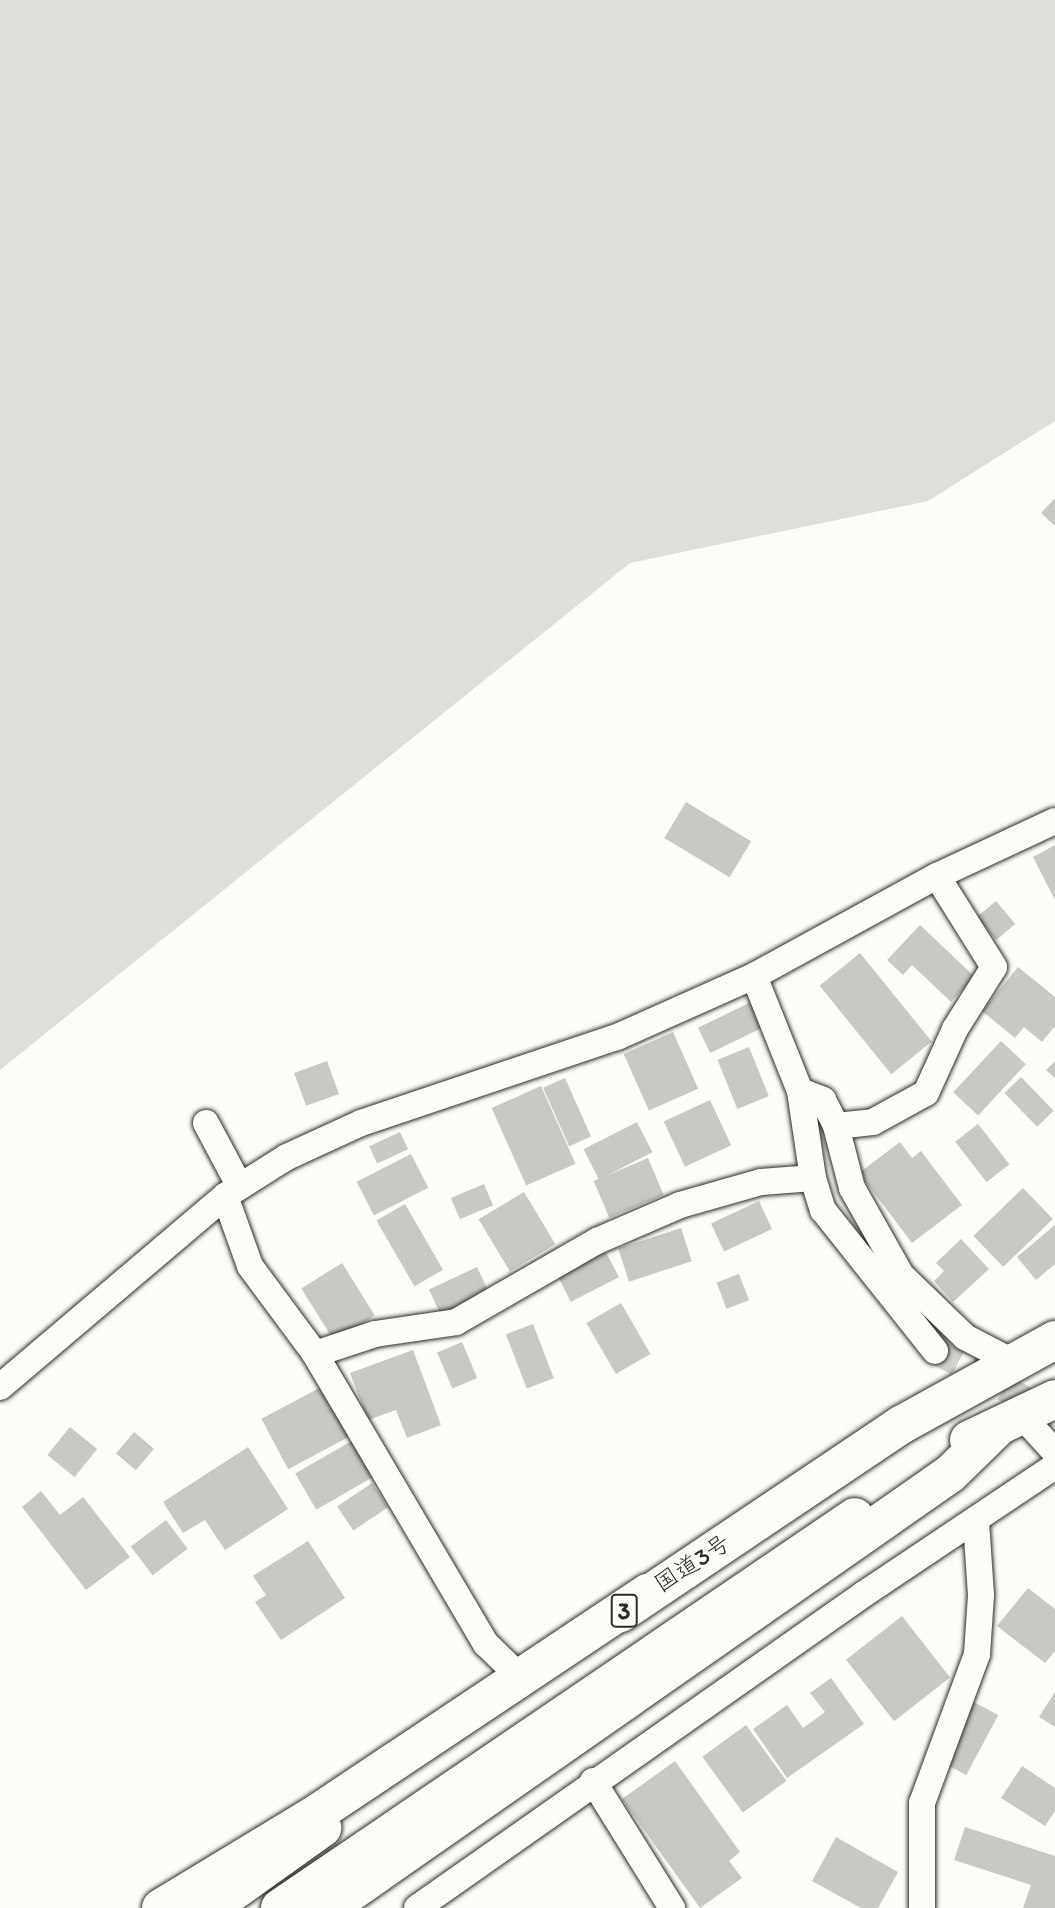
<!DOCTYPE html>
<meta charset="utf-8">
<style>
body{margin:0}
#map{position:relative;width:1055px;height:1908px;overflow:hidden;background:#fdfcf7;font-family:Itim,"Klee One",sans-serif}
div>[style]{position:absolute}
.green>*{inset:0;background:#dfdeda}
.building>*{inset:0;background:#c9c8c4;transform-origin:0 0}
.minor-tunnel>*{height:26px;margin-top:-13px;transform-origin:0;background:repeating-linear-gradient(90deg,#d3d2ce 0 26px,transparent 0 39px)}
.roads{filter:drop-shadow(0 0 2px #2b2b2b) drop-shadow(0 0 2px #2b2b2b)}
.minor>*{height:26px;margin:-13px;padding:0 13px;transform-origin:13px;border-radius:13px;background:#fdfcf7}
.trunk>*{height:38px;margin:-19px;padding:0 19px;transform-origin:19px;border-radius:19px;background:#fdfcf7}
.motorway>*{height:38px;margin:-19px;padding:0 19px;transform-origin:19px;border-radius:19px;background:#fdfcf7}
span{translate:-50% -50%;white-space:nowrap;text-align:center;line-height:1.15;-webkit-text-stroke:5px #fdfcf7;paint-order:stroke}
.shield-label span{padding:2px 5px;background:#fdfcf7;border:2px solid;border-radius:5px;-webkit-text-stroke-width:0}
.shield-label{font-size:23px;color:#2b2b2b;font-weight:700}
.street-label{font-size:24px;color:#2b2b2b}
</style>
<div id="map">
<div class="green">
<div style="clip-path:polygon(0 0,1055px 0,1055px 421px,928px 501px,630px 563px,0 1070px)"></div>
</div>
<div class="building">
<div style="clip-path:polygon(1055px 498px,1055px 526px,1041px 513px)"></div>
<div style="left:686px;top:802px;width:76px;height:42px;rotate:31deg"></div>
<div style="clip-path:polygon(1055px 845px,1055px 900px,1033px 857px)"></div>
<div style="left:996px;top:901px;width:30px;height:25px;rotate:50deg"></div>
<div style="clip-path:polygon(920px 925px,975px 977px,951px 1002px,912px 965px,903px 975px,887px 960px)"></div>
<div style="left:860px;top:953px;width:114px;height:52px;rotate:51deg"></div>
<div style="clip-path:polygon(1018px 967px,1055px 997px,1055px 1026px,1042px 1042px,1024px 1027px,1015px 1038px,982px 1011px)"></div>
<div style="left:751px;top:1002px;width:28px;height:59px;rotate:64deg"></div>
<div style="left:673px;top:1032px;width:62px;height:54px;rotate:66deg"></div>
<div style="left:1001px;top:1041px;width:34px;height:70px;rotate:43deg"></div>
<div style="left:749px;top:1047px;width:53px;height:34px;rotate:68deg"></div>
<div style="left:327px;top:1061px;width:35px;height:35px;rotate:70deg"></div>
<div style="clip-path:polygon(1055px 1061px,1055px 1078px,1046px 1070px)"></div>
<div style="left:1021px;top:1077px;width:47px;height:23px;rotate:46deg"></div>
<div style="left:565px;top:1078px;width:64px;height:24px;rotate:66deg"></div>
<div style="left:541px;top:1086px;width:85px;height:54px;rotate:66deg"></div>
<div style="left:710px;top:1100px;width:50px;height:51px;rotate:65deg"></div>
<div style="left:637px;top:1122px;width:34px;height:60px;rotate:63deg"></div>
<div style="left:978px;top:1124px;width:51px;height:29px;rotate:52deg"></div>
<div style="left:400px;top:1132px;width:19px;height:34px;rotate:65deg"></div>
<div style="clip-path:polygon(900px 1142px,912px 1158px,921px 1151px,962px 1205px,912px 1243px,859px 1173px)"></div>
<div style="left:411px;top:1154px;width:38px;height:61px;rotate:63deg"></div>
<div style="left:648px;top:1158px;width:40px;height:59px;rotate:67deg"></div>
<div style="left:484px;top:1184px;width:23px;height:36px;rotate:67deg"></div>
<div style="left:1023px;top:1188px;width:43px;height:69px;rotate:46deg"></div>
<div style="left:524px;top:1192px;width:61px;height:53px;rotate:59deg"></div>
<div style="left:759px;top:1201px;width:31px;height:53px;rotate:65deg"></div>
<div style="left:405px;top:1204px;width:76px;height:33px;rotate:60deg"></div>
<div style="clip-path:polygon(1055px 1225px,1055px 1264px,1036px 1280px,1017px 1257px)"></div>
<div style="left:681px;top:1228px;width:35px;height:66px;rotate:72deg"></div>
<div style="clip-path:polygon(961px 1239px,989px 1269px,953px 1302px,934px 1281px,944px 1271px,936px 1263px)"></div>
<div style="left:603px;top:1246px;width:35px;height:54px;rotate:63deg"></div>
<div style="left:342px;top:1263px;width:62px;height:48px;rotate:58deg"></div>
<div style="left:477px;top:1267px;width:31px;height:53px;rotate:65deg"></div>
<div style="left:739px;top:1274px;width:28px;height:24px;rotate:69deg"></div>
<div style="left:621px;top:1303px;width:59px;height:40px;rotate:60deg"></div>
<div style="left:533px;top:1324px;width:58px;height:29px;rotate:69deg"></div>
<div style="left:462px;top:1342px;width:39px;height:27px;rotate:67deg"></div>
<div style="clip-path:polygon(413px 1350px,441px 1425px,407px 1438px,396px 1410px,368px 1420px,350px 1373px)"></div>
<div style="left:325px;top:1385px;width:57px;height:72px;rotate:62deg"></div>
<div style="left:70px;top:1427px;width:35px;height:36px;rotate:39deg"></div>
<div style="left:134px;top:1432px;width:26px;height:28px;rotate:40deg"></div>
<div style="left:355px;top:1439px;width:42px;height:69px;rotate:60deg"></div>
<div style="clip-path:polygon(248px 1447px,288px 1509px,225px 1550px,205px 1520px,183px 1533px,163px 1502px)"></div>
<div style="left:372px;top:1483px;width:29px;height:42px;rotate:56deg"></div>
<div style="clip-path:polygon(41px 1491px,60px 1515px,83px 1497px,130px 1557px,86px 1590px,22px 1507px)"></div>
<div style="left:166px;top:1520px;width:36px;height:44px;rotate:53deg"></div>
<div style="clip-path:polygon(308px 1541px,345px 1598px,281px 1640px,255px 1602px,266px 1595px,253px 1576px)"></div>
<div style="clip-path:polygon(1028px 1588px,1055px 1609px,1055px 1651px,1045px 1663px,997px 1626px)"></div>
<div style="left:902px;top:1616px;width:78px;height:71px;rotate:52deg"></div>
<div style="clip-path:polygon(831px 1678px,864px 1724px,787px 1778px,753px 1729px,787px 1705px,803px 1728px,825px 1712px,810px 1693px)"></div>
<div style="clip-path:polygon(1055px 1692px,1055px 1727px,1039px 1717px)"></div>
<div style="left:970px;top:1700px;width:32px;height:68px;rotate:28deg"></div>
<div style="left:746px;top:1725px;width:69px;height:54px;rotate:54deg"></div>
<div style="clip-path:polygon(675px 1761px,740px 1852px,729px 1861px,742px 1878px,700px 1908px,622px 1799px)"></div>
<div style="clip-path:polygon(1022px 1766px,1055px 1788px,1055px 1811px,1045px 1826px,1001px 1798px)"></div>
<div style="clip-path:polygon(965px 1827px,1055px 1856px,1055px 1908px,1023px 1908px,1031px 1885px,954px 1860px)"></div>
<div style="clip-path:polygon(836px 1837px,898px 1872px,878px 1908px,861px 1908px,812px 1881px)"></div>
</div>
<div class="minor-tunnel">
<div style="left:935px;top:1351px;width:127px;rotate:28.2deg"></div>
</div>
<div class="roads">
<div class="minor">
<div style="left:754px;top:976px;width:124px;rotate:68.2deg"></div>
<div style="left:800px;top:1091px;width:88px;rotate:81.5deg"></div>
<div style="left:813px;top:1178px;width:34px;rotate:73deg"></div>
<div style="left:823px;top:1210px;width:180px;rotate:51.5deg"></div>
<div style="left:800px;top:1091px;width:25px;rotate:21deg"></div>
<div style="left:823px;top:1100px;width:29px;rotate:63deg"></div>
<div style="left:836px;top:1126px;width:64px;rotate:75.5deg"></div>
<div style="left:852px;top:1188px;width:100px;rotate:60.6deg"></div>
<div style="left:901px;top:1275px;width:89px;rotate:44.1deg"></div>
<div style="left:965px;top:1337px;width:54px;rotate:27.5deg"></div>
<div style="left:206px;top:1123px;width:72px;rotate:62deg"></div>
<div style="left:836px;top:1126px;width:37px;rotate:-6deg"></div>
<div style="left:873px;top:1122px;width:60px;rotate:-28.7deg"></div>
<div style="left:926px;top:1093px;width:70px;rotate:-65.6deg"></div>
<div style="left:955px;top:1029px;width:73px;rotate:-57.8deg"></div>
<div style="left:994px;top:967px;width:107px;rotate:-122.1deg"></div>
<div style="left:225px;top:1196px;width:74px;rotate:70.3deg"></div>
<div style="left:250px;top:1266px;width:109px;rotate:53.5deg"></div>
<div style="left:315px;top:1354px;width:337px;rotate:59.5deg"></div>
<div style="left:486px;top:1644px;width:46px;rotate:44.1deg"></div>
<div style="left:315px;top:1354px;width:63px;rotate:-18.4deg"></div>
<div style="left:375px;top:1334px;width:82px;rotate:-8.4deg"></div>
<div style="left:456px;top:1322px;width:163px;rotate:-29.9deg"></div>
<div style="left:597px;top:1241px;width:90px;rotate:-23.4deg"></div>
<div style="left:680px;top:1205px;width:84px;rotate:-15.9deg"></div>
<div style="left:761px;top:1182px;width:52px;rotate:-4.4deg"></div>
<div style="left:0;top:1387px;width:295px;rotate:-40.3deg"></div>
<div style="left:225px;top:1196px;width:73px;rotate:-32.2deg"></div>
<div style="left:287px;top:1157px;width:81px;rotate:-24.7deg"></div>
<div style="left:361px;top:1123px;width:270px;rotate:-18.6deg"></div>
<div style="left:617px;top:1037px;width:150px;rotate:-24deg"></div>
<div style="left:754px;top:976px;width:209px;rotate:-28.7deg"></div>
<div style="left:937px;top:876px;width:130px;rotate:-25deg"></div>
<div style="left:1022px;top:1416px;width:49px;rotate:47.5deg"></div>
<div style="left:593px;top:1781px;width:150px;rotate:58.1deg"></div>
<div style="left:417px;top:1908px;width:546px;rotate:-35.09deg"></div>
<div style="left:864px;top:1594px;width:230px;rotate:-33.8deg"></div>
<div style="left:922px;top:1908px;width:105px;rotate:-90deg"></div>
<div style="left:922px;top:1803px;width:159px;rotate:-69.7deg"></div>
<div style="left:977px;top:1654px;width:59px;rotate:-86.1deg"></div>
<div style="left:981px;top:1595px;width:73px;rotate:-93.9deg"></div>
</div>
<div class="trunk">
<div style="left:969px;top:1440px;width:95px;rotate:-25.5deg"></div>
<div style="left:621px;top:1613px;width:337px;rotate:-33.9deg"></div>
<div style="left:901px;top:1425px;width:176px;rotate:-28.9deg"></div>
<div style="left:210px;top:1908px;width:138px;rotate:-35.5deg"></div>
<div style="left:280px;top:1908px;width:695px;rotate:-34.22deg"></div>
</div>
<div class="motorway">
<div style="left:161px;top:1908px;width:178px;rotate:-31.2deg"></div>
<div style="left:313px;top:1816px;width:402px;rotate:-33.7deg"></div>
<div style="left:328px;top:1908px;width:758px;rotate:-34.91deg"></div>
<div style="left:950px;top:1474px;width:67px;rotate:-44.4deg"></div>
</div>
</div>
<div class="shield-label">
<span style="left:624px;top:1611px">3</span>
</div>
<div class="street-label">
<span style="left:692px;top:1563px;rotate:-33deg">国道3号</span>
</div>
</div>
